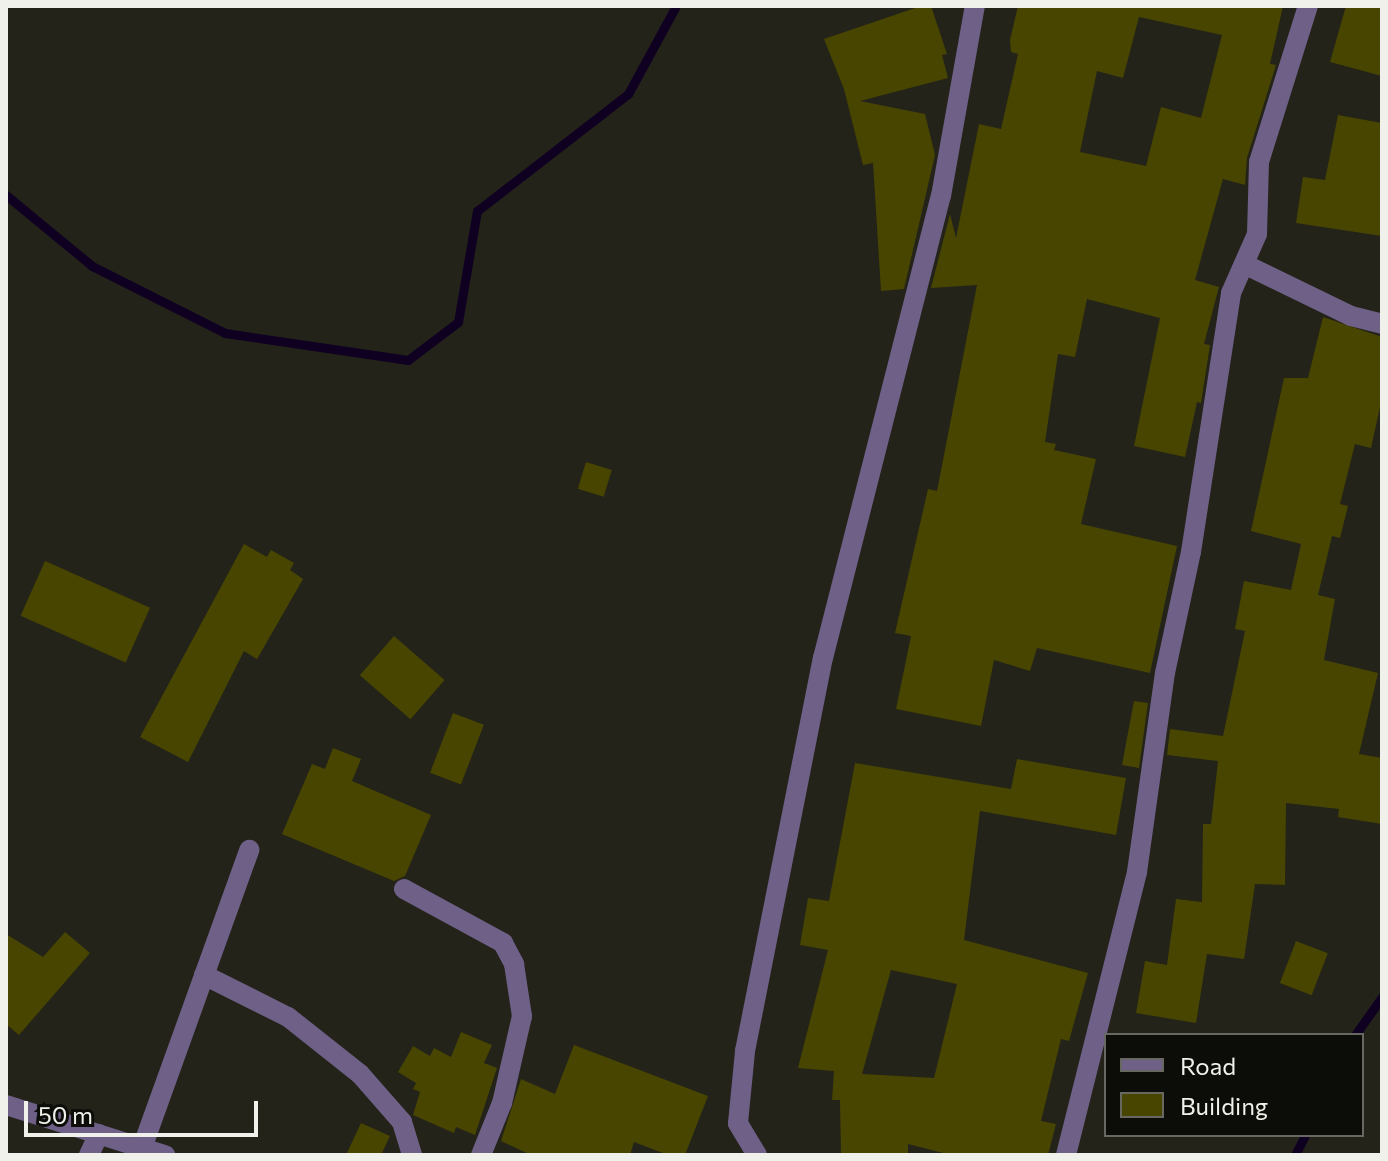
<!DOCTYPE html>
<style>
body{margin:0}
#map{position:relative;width:1388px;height:1161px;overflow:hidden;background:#23231a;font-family:Commissioner,sans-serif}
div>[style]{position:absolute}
.stream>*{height:9px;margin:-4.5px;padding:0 4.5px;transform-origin:4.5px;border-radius:4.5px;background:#0f0022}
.building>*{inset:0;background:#484500;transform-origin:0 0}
.minor>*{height:20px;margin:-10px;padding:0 10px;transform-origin:10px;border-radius:10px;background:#6f6087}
span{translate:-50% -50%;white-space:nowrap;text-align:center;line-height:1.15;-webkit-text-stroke:6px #0c0c08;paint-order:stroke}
.frame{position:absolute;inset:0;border:8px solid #f1f1eb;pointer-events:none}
.legend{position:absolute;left:1104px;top:1033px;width:260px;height:104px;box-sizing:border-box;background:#0c0c08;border:2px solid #686863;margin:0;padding:10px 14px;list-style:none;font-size:24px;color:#f1f1eb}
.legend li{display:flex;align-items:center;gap:16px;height:40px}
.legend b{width:40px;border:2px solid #686863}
.scale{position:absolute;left:24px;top:1101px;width:234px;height:36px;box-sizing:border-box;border:4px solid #f1f1eb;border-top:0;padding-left:10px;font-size:24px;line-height:28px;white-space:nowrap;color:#f1f1eb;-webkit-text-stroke:6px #0c0c08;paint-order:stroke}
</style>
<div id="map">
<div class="stream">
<div style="left:6px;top:195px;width:112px;rotate:39.5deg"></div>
<div style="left:92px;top:266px;width:149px;rotate:26.7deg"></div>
<div style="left:225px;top:333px;width:185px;rotate:8.4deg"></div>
<div style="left:408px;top:360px;width:63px;rotate:-37.2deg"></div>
<div style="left:458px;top:322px;width:113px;rotate:-80.3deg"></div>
<div style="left:477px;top:211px;width:191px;rotate:-37.8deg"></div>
<div style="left:628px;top:94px;width:100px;rotate:-61.4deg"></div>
<div style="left:1355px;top:1035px;width:47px;rotate:-54.6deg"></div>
<div style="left:1295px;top:1155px;width:22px;rotate:-63deg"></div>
</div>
<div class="building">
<div style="clip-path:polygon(921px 6px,931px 6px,947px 54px,942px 55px,948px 78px,860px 101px,925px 114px,935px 155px,904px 289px,881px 291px,873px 163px,863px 165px,844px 89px,824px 39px)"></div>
<div style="clip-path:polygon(evenodd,1018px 6px,1283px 6px,1270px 64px,1276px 65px,1247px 158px,1245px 185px,1223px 179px,1195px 280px,1219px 287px,1204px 344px,1210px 345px,1201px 403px,1197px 402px,1185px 457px,1134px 446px,1160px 318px,1087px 299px,1075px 357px,1058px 354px,1045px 442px,1056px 444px,1054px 450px,1096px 459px,1081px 524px,1177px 546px,1150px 673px,1037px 648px,1030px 671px,994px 660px,981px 726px,896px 709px,911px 636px,895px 633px,928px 489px,937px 491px,977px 285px,931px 288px,950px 214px,956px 238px,979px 124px,1001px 129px,1018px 54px,1011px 52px,1010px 40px,1018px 6px,1139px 17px,1222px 35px,1201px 118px,1161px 107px,1146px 166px,1080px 152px,1097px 71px,1123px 78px,1139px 17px)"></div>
<div style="clip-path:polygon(1346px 6px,1382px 6px,1382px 76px,1330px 62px)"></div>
<div style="clip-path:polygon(1338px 115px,1382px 123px,1382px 236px,1296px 223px,1303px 177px,1325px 180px)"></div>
<div style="clip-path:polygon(1323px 317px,1382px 337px,1382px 398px,1371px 448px,1355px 444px,1340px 504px,1348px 506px,1340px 538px,1332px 536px,1318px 595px,1335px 599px,1324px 660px,1378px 673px,1359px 754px,1382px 758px,1382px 824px,1338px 817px,1339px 809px,1286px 803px,1285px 885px,1255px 884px,1244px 959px,1207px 954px,1196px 1023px,1136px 1013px,1145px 961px,1167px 965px,1176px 899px,1202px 902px,1203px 824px,1211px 824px,1218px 761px,1167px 755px,1170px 729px,1223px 736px,1245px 631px,1235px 629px,1244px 581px,1291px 590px,1301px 544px,1251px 531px,1284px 378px,1308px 378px)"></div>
<div style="left:586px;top:462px;width:27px;height:28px;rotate:17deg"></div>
<div style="clip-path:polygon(244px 544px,267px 557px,271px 550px,294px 563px,290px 570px,303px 579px,257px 659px,244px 651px,188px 762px,140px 737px)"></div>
<div style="left:45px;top:561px;width:115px;height:60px;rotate:24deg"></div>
<div style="left:394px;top:636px;width:67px;height:52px;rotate:41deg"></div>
<div style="clip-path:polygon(1134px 701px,1148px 703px,1139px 768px,1122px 765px)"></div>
<div style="left:453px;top:713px;width:33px;height:64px;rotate:21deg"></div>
<div style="clip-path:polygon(333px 748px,361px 759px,352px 781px,431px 815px,405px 876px,394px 881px,282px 834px,312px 764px,325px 769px)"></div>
<div style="clip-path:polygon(evenodd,1017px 759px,1126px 778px,1116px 835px,980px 811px,964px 940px,1088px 973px,1069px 1041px,1061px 1039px,1041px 1121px,1056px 1124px,1048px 1155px,951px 1155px,908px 1144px,908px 1155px,841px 1155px,840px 1100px,832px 1100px,834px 1071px,798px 1068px,828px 950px,800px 945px,808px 898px,829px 901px,855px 763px,1011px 789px,1017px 759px,891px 970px,957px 984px,934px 1078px,862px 1074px,891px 970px)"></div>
<div style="clip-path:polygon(65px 932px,90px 953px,19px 1035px,6px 1024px,6px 934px,43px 957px)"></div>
<div style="left:1296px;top:941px;width:34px;height:45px;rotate:21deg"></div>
<div style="clip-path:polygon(461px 1032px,492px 1045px,484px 1063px,497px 1068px,475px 1135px,456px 1127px,454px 1133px,413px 1115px,420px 1092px,413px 1089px,416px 1083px,398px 1072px,413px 1046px,430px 1056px,434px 1048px,451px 1057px)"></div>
<div style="clip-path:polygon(574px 1045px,708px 1096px,685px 1155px,668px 1155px,634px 1142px,630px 1155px,531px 1155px,501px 1141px,521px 1079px,555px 1094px)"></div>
<div style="clip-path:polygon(361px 1123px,390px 1136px,381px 1155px,346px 1155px)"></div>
</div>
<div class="minor">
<div style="left:1244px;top:264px;width:119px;rotate:25.9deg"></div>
<div style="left:1351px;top:316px;width:32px;rotate:14deg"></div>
<div style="left:404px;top:889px;width:113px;rotate:28.6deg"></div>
<div style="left:503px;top:943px;width:24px;rotate:62deg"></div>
<div style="left:514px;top:964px;width:53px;rotate:81.3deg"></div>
<div style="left:522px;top:1016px;width:89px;rotate:102.9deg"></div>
<div style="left:502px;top:1103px;width:56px;rotate:112deg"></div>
<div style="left:204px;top:975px;width:94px;rotate:26.6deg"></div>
<div style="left:288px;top:1017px;width:92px;rotate:38.4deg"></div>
<div style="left:360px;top:1074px;width:64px;rotate:48.8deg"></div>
<div style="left:402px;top:1122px;width:34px;rotate:73deg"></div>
<div style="left:6px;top:1105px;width:167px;rotate:17.5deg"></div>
<div style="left:142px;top:1148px;width:317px;rotate:-70.2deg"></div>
<div style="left:89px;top:1155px;width:23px;rotate:-65deg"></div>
<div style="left:757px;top:1155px;width:37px;rotate:-121deg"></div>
<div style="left:738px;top:1123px;width:72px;rotate:-84.4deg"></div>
<div style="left:745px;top:1051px;width:401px;rotate:-78.8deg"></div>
<div style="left:823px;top:658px;width:477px;rotate:-75.7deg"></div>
<div style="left:941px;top:196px;width:193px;rotate:-79.9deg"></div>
<div style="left:1066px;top:1155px;width:292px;rotate:-75.9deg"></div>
<div style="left:1137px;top:872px;width:201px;rotate:-82deg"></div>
<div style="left:1165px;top:673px;width:124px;rotate:-77.9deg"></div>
<div style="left:1191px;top:552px;width:262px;rotate:-81.2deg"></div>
<div style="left:1231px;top:293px;width:64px;rotate:-66.2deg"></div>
<div style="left:1257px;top:234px;width:72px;rotate:-88.4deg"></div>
<div style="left:1259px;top:162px;width:164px;rotate:-72.6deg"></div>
</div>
<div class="frame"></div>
<ul class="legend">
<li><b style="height:10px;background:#6f6087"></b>Road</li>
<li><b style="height:22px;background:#484500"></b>Building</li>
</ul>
<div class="scale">50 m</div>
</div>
